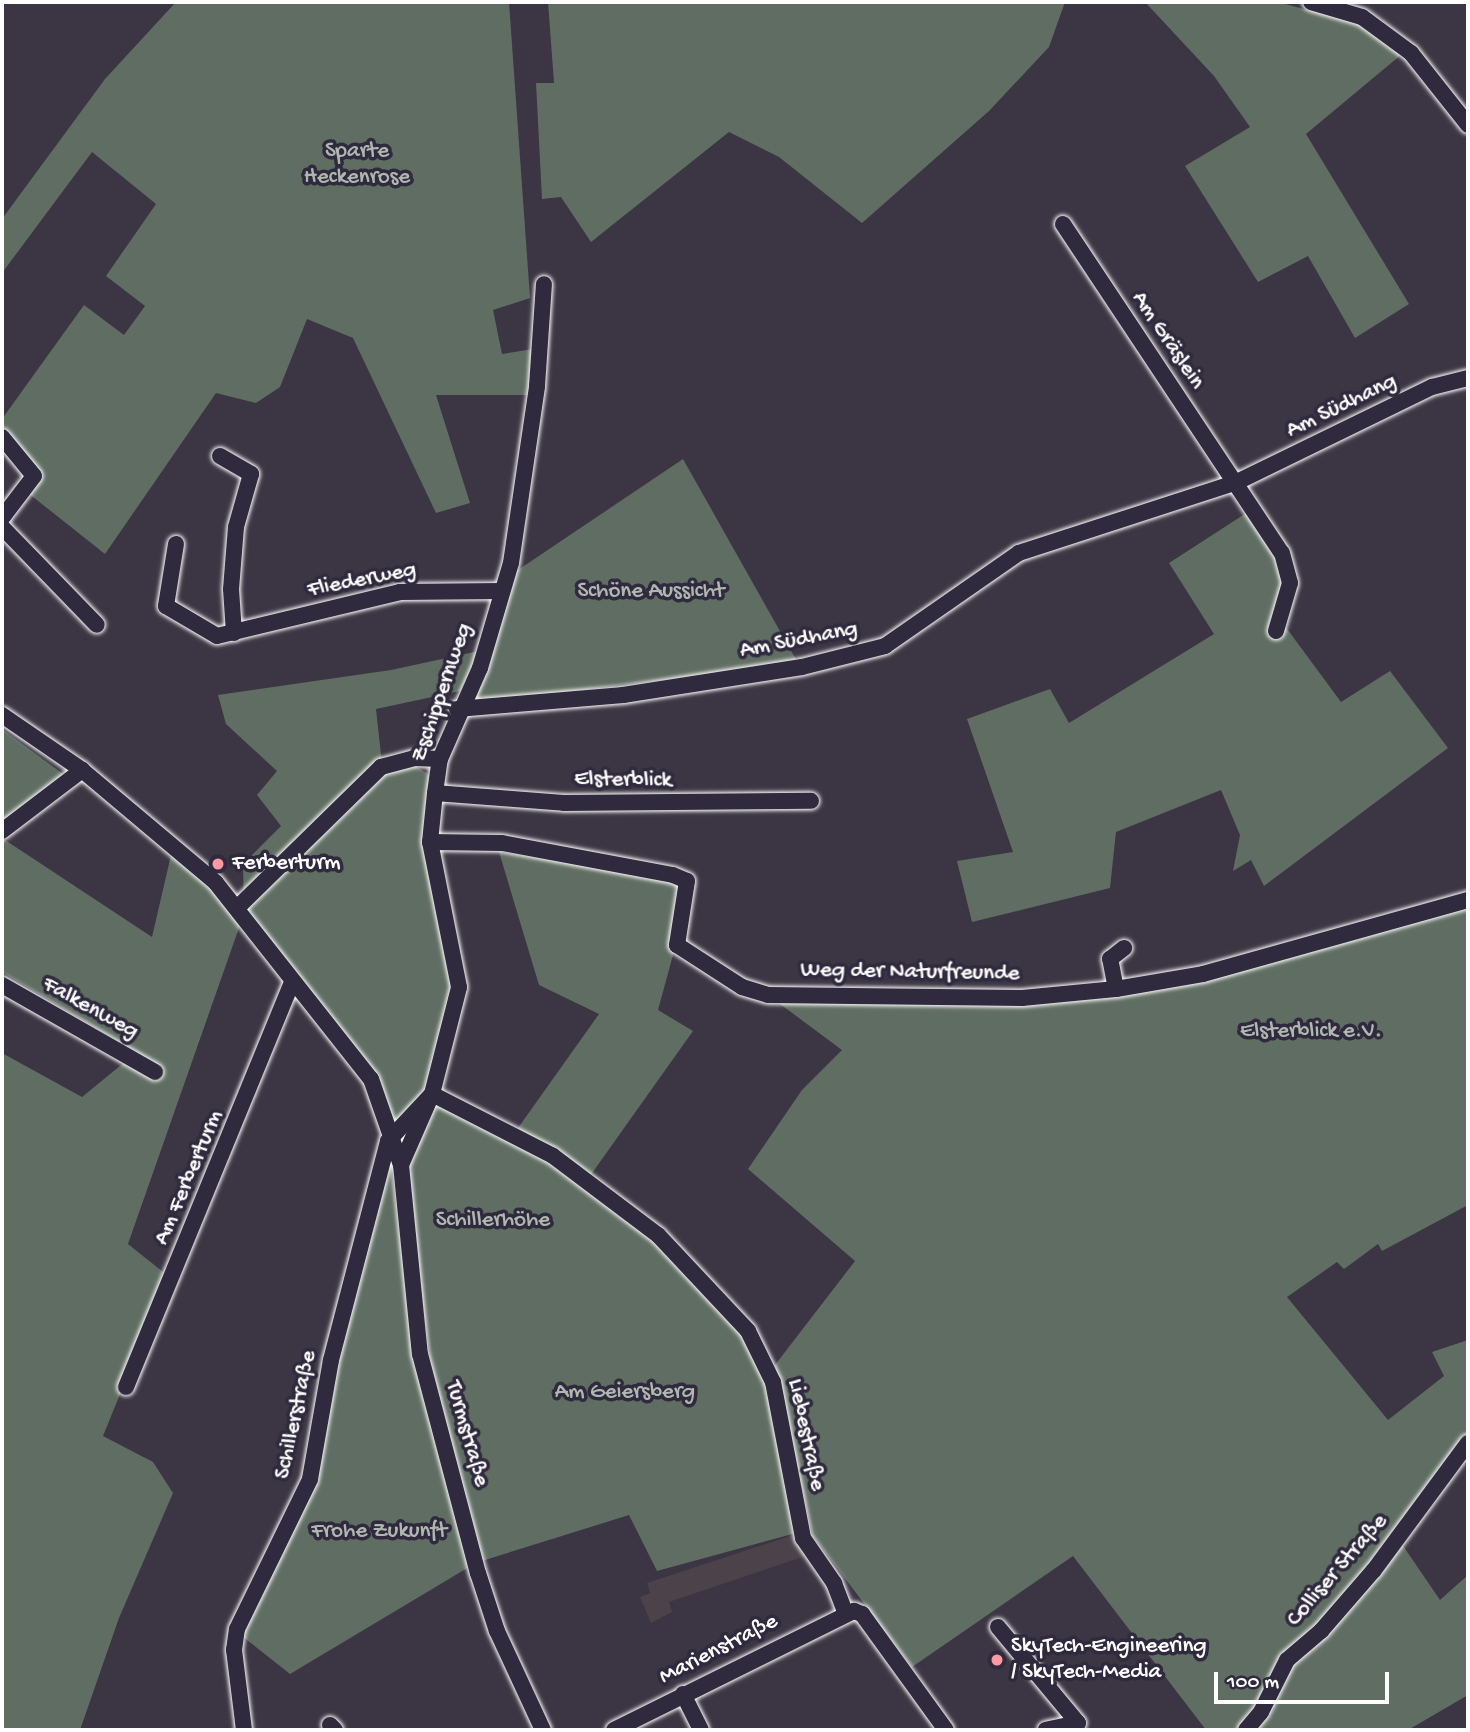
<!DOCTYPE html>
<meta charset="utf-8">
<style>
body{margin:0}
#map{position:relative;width:1470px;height:1732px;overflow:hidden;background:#3c3543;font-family:"Gochi Hand",sans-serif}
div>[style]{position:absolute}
.built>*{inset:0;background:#4b424a}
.green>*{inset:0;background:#606d62}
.roads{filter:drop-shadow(0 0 2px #fff) drop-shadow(0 0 2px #fff)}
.minor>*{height:16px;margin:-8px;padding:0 8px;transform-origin:8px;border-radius:8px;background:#2f2a3d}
.dots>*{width:19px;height:19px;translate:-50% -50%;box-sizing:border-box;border:4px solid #2f2a3d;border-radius:50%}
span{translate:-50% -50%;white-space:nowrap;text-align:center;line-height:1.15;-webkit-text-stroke:7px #2f2a3d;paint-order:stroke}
.park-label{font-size:23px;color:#b0b6b0}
.street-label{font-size:23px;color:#fff}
.poi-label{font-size:23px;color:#fff}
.left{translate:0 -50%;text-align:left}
.frame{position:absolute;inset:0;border:4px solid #fff;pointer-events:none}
.scale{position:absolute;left:1214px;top:1672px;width:175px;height:32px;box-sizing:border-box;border:4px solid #fff;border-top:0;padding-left:9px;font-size:21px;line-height:24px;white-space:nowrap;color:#fff;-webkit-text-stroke:5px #2f2a3d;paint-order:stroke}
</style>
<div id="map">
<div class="built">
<div style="clip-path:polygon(796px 1534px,808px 1555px,669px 1602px,672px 1612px,651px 1623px,640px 1597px,650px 1593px,647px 1583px)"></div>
</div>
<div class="green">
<div style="clip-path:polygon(176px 2px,509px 2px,530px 298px,493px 310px,502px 354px,533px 349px,532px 395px,436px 395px,470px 503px,436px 513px,353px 338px,307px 319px,280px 387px,256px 403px,216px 393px,105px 554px,28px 493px,42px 478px,2px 432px,2px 419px,84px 305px,124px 335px,145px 306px,106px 276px,156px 204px,92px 152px,2px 273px,2px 219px,105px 79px)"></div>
<div style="clip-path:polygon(548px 2px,1065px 2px,1049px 47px,989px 111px,862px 223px,779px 157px,729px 132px,591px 242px,561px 197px,542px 199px,536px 83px,554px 83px)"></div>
<div style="clip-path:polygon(1145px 2px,1278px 2px,1363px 25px,1402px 54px,1306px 134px,1409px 304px,1355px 338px,1308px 256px,1258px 282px,1185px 166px,1250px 127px,1214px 76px)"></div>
<div style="clip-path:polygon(683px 459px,798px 663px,474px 703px,515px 572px)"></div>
<div style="clip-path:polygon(1251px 510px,1281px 562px,1282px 622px,1341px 702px,1390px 671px,1448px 748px,1264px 886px,1251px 860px,1233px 871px,1240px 835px,1221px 790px,1116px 832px,1110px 888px,972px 922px,957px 861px,1013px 852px,967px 719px,1050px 689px,1069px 723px,1214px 634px,1169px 563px)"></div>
<div style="clip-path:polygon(479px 651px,460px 691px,376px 709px,383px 773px,415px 766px,430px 775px,424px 842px,452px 988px,431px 1077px,413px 1112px,395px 1125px,375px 1074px,244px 913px,243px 864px,281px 826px,257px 795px,277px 771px,226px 724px,218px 695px,391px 670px)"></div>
<div style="clip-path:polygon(2px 729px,67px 777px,2px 825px)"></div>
<div style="clip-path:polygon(2px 838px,152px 937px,171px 855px,230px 905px,240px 925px,128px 1244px,168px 1276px,103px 1436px,153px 1462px,173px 1493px,119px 1618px,80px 1730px,2px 1730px,2px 1053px,82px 1097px,137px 1052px,2px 972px)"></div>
<div style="clip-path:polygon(499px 852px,644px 875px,691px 889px,658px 1010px,693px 1031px,590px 1176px,518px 1128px,599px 1014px,539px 985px)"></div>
<div style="clip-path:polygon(1468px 896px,1468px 1205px,1382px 1251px,1378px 1244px,1344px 1269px,1337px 1262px,1287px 1297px,1388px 1420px,1444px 1376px,1432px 1352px,1468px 1340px,1467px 1440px,1395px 1534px,1440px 1600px,1468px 1575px,1468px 1695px,1408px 1730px,1206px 1730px,1073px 1556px,912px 1667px,813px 1536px,775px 1365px,855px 1261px,748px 1169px,802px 1090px,842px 1050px,772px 998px,1069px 999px,1202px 971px)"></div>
<div style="clip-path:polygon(434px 1098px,553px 1163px,657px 1244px,744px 1336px,767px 1385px,796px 1533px,657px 1571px,629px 1515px,482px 1561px,431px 1363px,405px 1165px)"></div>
<div style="clip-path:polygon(390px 1158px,414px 1357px,469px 1567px,290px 1674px,242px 1636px,304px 1510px,335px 1362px)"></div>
</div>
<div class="roads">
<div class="minor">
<div style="left:1311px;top:2px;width:53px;rotate:16.4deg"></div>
<div style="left:1362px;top:17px;width:61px;rotate:36.3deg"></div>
<div style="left:1411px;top:53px;width:92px;rotate:51.6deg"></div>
<div style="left:1063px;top:224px;width:395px;rotate:56.4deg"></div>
<div style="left:1282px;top:553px;width:31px;rotate:75deg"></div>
<div style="left:1290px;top:583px;width:50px;rotate:106.3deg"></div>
<div style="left:2px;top:437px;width:50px;rotate:50.6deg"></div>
<div style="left:34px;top:476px;width:53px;rotate:127.3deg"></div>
<div style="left:220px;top:456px;width:36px;rotate:30deg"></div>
<div style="left:251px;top:474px;width:55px;rotate:105.8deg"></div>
<div style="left:236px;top:527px;width:62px;rotate:94.6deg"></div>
<div style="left:231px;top:589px;width:44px;rotate:86.1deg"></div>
<div style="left:2px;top:527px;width:136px;rotate:45.9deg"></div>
<div style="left:176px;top:544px;width:63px;rotate:99.2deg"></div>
<div style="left:166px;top:606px;width:59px;rotate:30.5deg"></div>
<div style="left:217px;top:636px;width:188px;rotate:-13.5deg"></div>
<div style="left:400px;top:592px;width:101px;rotate:-0.6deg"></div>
<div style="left:457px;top:709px;width:167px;rotate:-4.8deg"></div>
<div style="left:623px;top:695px;width:181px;rotate:-8.9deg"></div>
<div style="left:802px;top:667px;width:86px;rotate:-14.2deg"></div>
<div style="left:885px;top:646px;width:163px;rotate:-34.8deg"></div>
<div style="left:1019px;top:553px;width:229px;rotate:-18deg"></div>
<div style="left:1237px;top:482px;width:217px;rotate:-26deg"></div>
<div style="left:1432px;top:387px;width:37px;rotate:-14deg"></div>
<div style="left:2px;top:715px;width:97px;rotate:34.5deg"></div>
<div style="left:82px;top:770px;width:175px;rotate:40.1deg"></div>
<div style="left:216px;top:883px;width:250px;rotate:51.7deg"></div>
<div style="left:371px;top:1079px;width:91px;rotate:70.8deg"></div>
<div style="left:401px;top:1165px;width:190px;rotate:84.3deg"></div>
<div style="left:420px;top:1354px;width:227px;rotate:75.2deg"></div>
<div style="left:478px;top:1573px;width:61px;rotate:71.9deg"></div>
<div style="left:497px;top:1631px;width:109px;rotate:65.1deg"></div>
<div style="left:435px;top:793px;width:129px;rotate:4.4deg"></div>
<div style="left:564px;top:803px;width:247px;rotate:-0.5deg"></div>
<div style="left:2px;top:831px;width:101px;rotate:-37.3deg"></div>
<div style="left:430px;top:842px;width:72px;rotate:0.8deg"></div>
<div style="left:502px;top:843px;width:174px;rotate:10.6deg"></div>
<div style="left:673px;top:875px;width:15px;rotate:23deg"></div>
<div style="left:687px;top:881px;width:65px;rotate:98.9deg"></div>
<div style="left:677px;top:945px;width:77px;rotate:32.9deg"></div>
<div style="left:742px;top:987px;width:27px;rotate:17deg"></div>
<div style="left:768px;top:995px;width:254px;rotate:0.7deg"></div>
<div style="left:1022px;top:998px;width:94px;rotate:-5.5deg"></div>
<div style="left:1116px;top:989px;width:88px;rotate:-9.8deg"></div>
<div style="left:1203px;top:974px;width:275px;rotate:-15.6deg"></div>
<div style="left:237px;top:908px;width:202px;rotate:-44.4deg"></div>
<div style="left:381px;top:767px;width:34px;rotate:-15deg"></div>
<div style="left:414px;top:758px;width:26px;rotate:2deg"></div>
<div style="left:2px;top:985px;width:176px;rotate:29.6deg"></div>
<div style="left:1116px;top:989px;width:31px;rotate:-101deg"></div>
<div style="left:1110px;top:959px;width:18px;rotate:-38deg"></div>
<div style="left:388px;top:1141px;width:64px;rotate:-46.9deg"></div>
<div style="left:432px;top:1094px;width:110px;rotate:-75.8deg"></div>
<div style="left:459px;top:987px;width:148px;rotate:-101.3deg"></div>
<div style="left:430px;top:842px;width:49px;rotate:-84.2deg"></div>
<div style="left:435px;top:793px;width:34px;rotate:-82deg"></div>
<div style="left:440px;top:759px;width:99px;rotate:-66.3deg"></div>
<div style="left:480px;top:668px;width:109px;rotate:-73.6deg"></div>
<div style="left:511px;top:563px;width:179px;rotate:-81.6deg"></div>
<div style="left:537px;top:386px;width:102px;rotate:-86.1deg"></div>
<div style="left:401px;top:1165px;width:77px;rotate:-66.4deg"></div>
<div style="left:432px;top:1094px;width:136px;rotate:27.1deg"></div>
<div style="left:553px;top:1156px;width:131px;rotate:37deg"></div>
<div style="left:658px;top:1235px;width:132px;rotate:46.8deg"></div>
<div style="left:748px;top:1331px;width:57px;rotate:63.9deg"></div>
<div style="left:773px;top:1382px;width:159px;rotate:79.1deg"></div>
<div style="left:803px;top:1538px;width:55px;rotate:55.4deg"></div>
<div style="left:834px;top:1583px;width:30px;rotate:69deg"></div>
<div style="left:126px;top:1387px;width:435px;rotate:-67.7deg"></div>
<div style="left:998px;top:1627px;width:125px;rotate:50.2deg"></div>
<div style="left:1078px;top:1723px;width:33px;rotate:168deg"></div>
<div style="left:683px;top:1694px;width:40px;rotate:63.4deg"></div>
<div style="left:330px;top:1725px;width:7px;rotate:45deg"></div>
<div style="left:244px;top:1730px;width:81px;rotate:-97.1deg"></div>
<div style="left:234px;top:1650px;width:21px;rotate:-82deg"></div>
<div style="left:237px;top:1629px;width:167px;rotate:-64deg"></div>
<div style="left:310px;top:1479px;width:121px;rotate:-80deg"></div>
<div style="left:331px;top:1360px;width:226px;rotate:-75.4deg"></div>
<div style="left:614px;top:1730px;width:268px;rotate:-26.4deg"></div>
<div style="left:854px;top:1611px;width:9px;rotate:21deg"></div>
<div style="left:862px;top:1614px;width:143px;rotate:54.1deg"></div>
<div style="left:1246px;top:1730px;width:23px;rotate:-50deg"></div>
<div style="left:1261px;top:1712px;width:58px;rotate:-63.4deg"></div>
<div style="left:1287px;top:1660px;width:45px;rotate:-40.5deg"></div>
<div style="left:1321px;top:1631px;width:81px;rotate:-49deg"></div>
<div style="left:1374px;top:1570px;width:158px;rotate:-53.5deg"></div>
</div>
</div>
<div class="dots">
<div style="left:218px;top:864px;background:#ff9aa2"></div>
<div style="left:997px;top:1660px;background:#ff9aa2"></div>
</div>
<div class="park-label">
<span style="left:357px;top:165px">Sparte<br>Heckenrose</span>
<span style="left:651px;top:592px">Schöne Aussicht</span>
<span style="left:1311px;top:1032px">Elsterblick e.V.</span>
<span style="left:493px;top:1221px">Schillerhöhe</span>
<span style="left:625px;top:1393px">Am Geiersberg</span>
<span style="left:379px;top:1532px">Frohe Zukunft</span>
</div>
<div class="street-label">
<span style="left:1167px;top:341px;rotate:56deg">Am Gräslein</span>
<span style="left:1342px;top:407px;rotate:-26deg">Am Südhang</span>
<span style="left:362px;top:581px;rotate:-11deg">Fliederweg</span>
<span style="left:799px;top:641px;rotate:-11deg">Am Südhang</span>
<span style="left:443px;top:693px;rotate:-71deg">Zschippernweg</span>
<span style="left:623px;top:781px;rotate:1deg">Elsterblick</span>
<span style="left:910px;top:973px;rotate:1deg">Weg der Naturfreunde</span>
<span style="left:90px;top:1009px;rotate:29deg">Falkenweg</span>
<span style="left:190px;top:1178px;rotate:-67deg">Am Ferberturm</span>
<span style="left:297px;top:1415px;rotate:-78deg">Schillerstraße</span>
<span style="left:466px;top:1434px;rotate:74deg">Turmstraße</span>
<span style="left:805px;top:1435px;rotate:78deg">Liebestraße</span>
<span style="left:1338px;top:1571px;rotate:-49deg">Colliser Straße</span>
<span style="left:719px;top:1650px;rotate:-27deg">Marienstraße</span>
</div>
<div class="poi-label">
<span class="left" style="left:232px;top:864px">Ferberturm</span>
<span class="left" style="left:1011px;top:1660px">SkyTech-Engineering<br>/ SkyTech-Media</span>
</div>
<div class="frame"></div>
<div class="scale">100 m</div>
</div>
